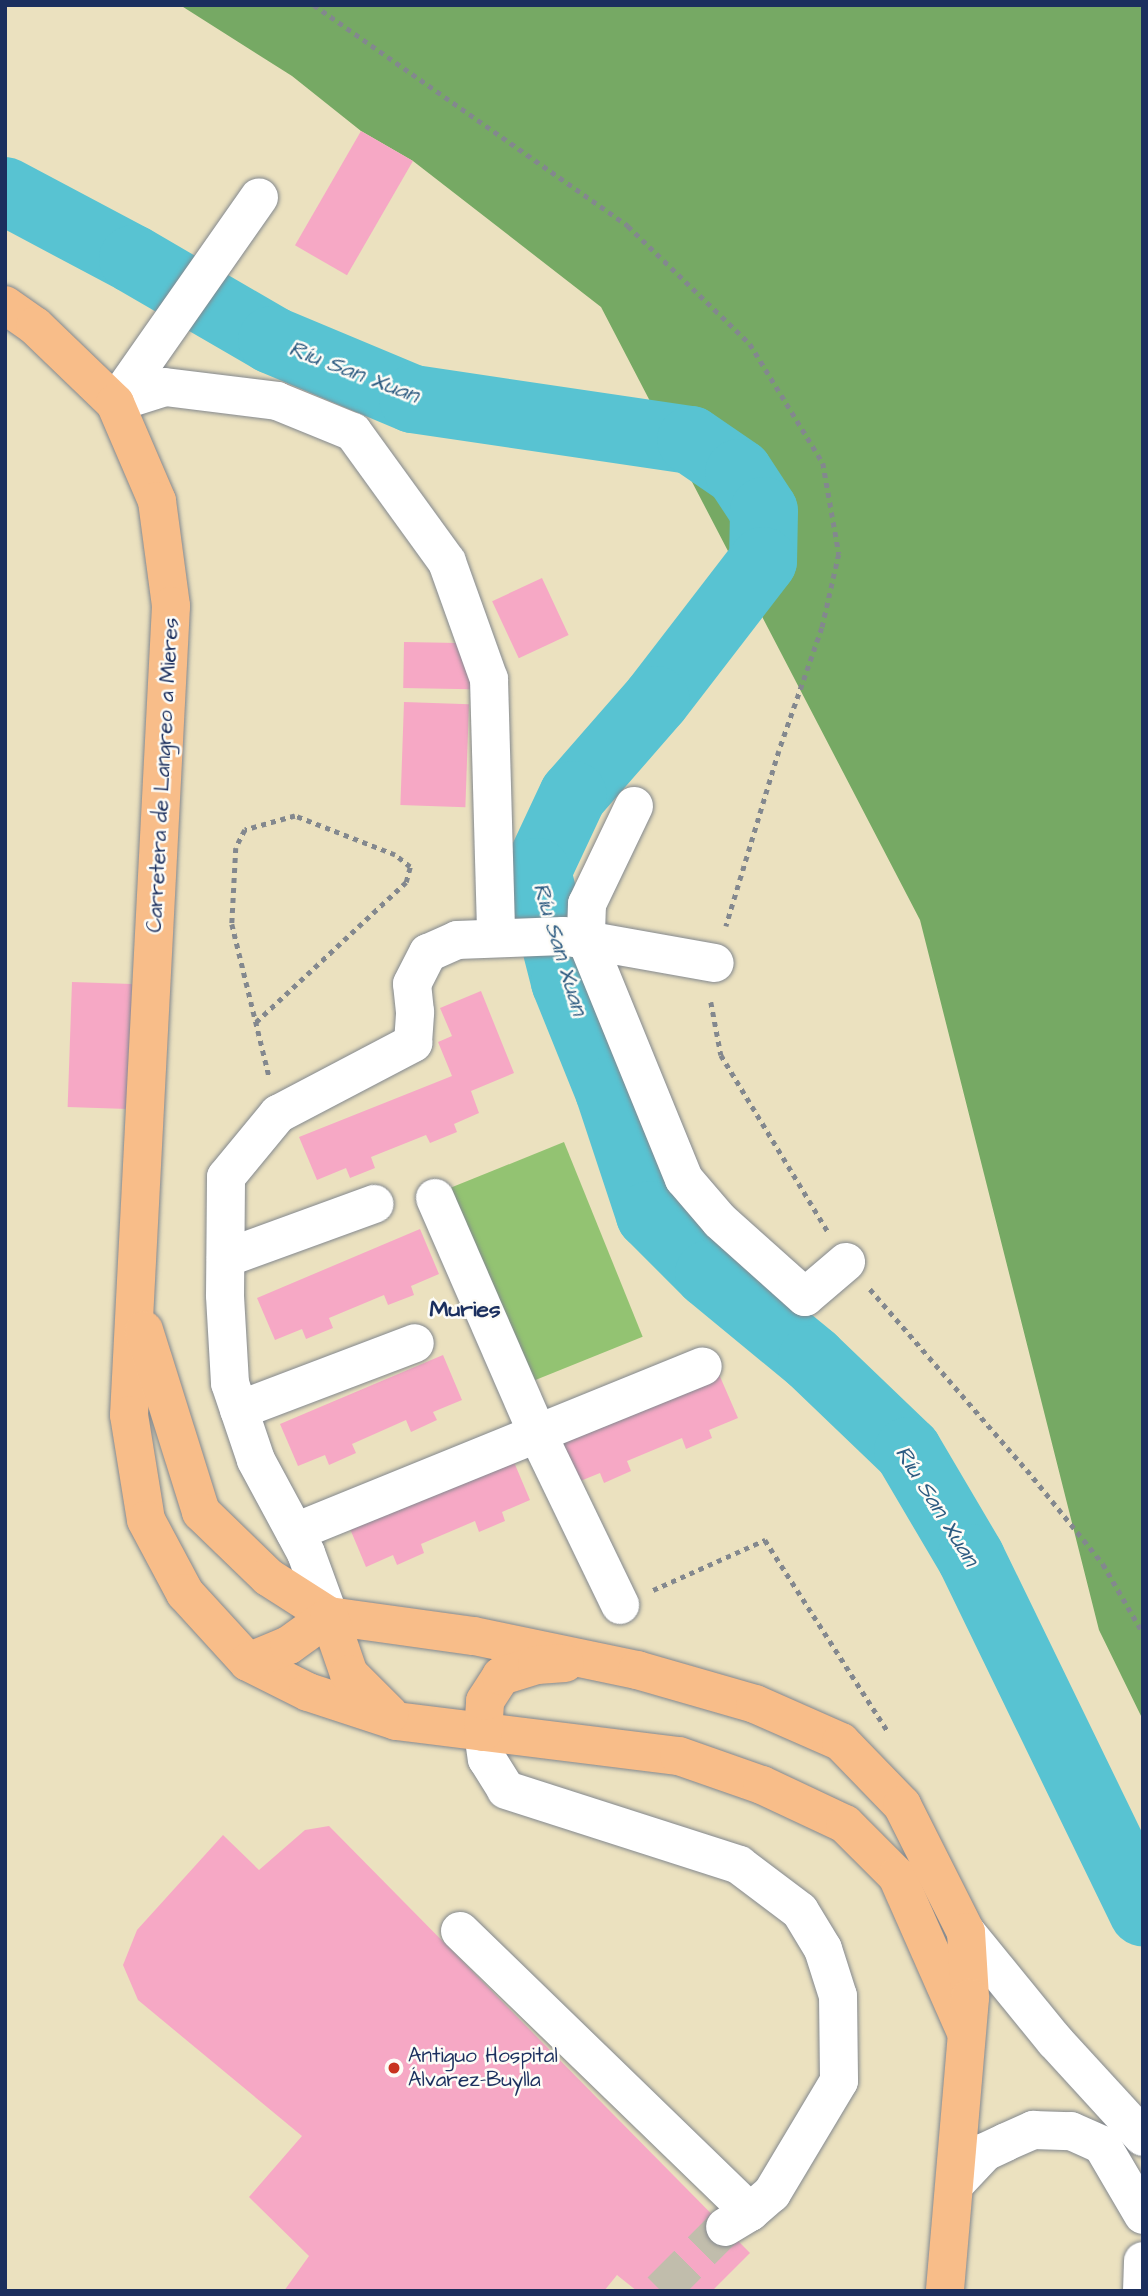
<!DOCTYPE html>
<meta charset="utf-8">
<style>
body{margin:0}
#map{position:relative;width:1148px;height:2296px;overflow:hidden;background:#ebe1bf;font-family:"Architects Daughter",sans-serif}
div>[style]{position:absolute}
.green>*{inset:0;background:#93c372;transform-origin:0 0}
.forest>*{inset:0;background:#76a964}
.river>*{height:68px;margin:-34px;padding:0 34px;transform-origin:34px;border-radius:34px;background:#58c3d2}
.building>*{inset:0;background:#f6a8c5;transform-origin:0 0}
.minor-tunnel>*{height:38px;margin-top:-19px;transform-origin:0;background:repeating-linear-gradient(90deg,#c1bdac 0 38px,transparent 0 57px)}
.path>*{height:4.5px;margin-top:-2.25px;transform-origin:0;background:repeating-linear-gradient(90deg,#83888e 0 5px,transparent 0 10px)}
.roads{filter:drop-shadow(0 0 2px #83888e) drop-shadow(0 0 2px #83888e)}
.minor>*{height:38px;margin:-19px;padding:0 19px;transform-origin:19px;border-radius:19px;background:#fff}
.major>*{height:38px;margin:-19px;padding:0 19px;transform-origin:19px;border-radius:19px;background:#f8bd89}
.dots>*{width:19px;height:19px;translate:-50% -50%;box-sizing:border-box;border:4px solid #fdfcf7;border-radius:50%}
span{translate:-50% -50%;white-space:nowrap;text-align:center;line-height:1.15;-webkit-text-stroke:5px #fdfcf7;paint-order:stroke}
.street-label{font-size:21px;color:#1b2f5e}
.poi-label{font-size:21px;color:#1b2f5e}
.left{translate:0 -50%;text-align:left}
.water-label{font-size:23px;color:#2d5b81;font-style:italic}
.neighbourhood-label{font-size:23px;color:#1b2f5e;font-weight:700}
.frame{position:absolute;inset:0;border:7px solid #1b2f5e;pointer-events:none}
</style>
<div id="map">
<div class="green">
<div style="left:564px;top:1142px;width:210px;height:123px;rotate:68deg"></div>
</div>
<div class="forest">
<div style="clip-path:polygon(180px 5px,1143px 5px,1143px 1720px,1099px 1630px,920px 920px,601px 307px,413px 161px,361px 131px,292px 76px)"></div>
</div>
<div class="river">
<div style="left:5px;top:191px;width:145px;rotate:28deg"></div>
<div style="left:133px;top:259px;width:161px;rotate:30.2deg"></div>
<div style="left:272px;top:340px;width:153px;rotate:22.7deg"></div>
<div style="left:413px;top:399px;width:281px;rotate:8.4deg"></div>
<div style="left:691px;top:440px;width:58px;rotate:34.5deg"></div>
<div style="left:739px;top:473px;width:45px;rotate:56.7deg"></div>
<div style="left:764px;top:511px;width:50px;rotate:91.1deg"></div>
<div style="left:763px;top:561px;width:175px;rotate:127.6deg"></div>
<div style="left:656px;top:700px;width:126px;rotate:131.1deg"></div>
<div style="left:573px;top:795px;width:85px;rotate:115.1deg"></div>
<div style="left:537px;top:872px;width:114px;rotate:75.7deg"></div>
<div style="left:565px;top:982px;width:118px;rotate:68deg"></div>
<div style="left:609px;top:1091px;width:131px;rotate:71.7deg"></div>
<div style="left:650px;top:1215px;width:83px;rotate:45deg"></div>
<div style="left:709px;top:1274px;width:134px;rotate:39.5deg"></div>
<div style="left:812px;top:1359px;width:133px;rotate:43.8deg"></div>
<div style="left:908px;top:1451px;width:124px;rotate:59.5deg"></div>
<div style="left:971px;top:1558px;width:394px;rotate:64.1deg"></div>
</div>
<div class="building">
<div style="left:361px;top:131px;width:60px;height:132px;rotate:30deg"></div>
<div style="left:542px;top:578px;width:63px;height:55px;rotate:65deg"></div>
<div style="left:404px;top:642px;width:68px;height:46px;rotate:1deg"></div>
<div style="left:404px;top:702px;width:65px;height:103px;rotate:2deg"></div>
<div style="left:72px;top:982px;width:60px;height:125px;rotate:2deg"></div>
<div style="clip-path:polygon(481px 991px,514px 1073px,471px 1091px,479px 1113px,454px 1124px,457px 1132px,430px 1143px,426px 1135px,371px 1157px,375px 1168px,350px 1178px,346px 1168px,317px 1180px,299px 1137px,452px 1076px,438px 1042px,452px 1036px,440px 1008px)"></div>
<div style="clip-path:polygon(420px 1229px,439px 1274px,411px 1286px,414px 1295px,388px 1305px,384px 1295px,329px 1318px,333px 1328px,306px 1339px,302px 1329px,275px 1340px,257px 1298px)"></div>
<div style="clip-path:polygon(443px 1355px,462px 1400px,433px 1412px,437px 1420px,411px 1432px,406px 1420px,352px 1444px,356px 1453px,329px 1465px,325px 1455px,298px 1466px,280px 1424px)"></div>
<div style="clip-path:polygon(718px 1372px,738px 1418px,709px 1430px,712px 1438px,686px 1449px,682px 1438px,627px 1461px,631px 1471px,604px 1483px,600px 1473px,573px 1484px,555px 1442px)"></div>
<div style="clip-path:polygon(511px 1455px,530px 1500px,502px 1512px,505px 1521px,479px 1532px,475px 1521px,421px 1544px,424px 1553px,397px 1565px,393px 1555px,366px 1567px,348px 1524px)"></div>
<div style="clip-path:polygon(329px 1826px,750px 2253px,712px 2291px,637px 2291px,617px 2275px,604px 2291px,284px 2291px,309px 2256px,249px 2197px,302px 2136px,138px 2000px,123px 1965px,137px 1930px,223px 1835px,259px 1870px,305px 1830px)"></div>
</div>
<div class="minor-tunnel">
<div style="left:661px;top:2291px;width:91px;rotate:-45deg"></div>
</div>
<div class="path">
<div style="left:314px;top:5px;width:384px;rotate:35.1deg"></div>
<div style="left:628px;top:226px;width:170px;rotate:44deg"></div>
<div style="left:750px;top:344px;width:140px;rotate:58.5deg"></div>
<div style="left:823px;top:463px;width:92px;rotate:80deg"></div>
<div style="left:839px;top:554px;width:76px;rotate:102.9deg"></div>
<div style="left:822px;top:628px;width:130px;rotate:109.3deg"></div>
<div style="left:779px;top:751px;width:183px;rotate:106.8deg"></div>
<div style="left:711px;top:1002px;width:54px;rotate:79.3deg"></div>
<div style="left:721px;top:1055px;width:207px;rotate:58.8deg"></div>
<div style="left:256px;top:1022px;width:205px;rotate:-43deg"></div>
<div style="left:406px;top:882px;width:16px;rotate:-75deg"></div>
<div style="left:410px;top:867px;width:19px;rotate:-141deg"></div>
<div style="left:395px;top:855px;width:107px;rotate:-158.7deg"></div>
<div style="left:295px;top:816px;width:52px;rotate:164.4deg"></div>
<div style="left:245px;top:830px;width:20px;rotate:117deg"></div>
<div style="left:236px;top:848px;width:76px;rotate:93deg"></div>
<div style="left:232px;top:924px;width:156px;rotate:76.3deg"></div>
<div style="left:870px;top:1289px;width:240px;rotate:49.1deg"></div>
<div style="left:1027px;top:1470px;width:121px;rotate:51deg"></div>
<div style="left:1103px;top:1564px;width:80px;rotate:59.9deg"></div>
<div style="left:653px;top:1590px;width:123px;rotate:-24.1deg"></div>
<div style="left:765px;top:1540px;width:229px;rotate:57.3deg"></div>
</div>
<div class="roads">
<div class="minor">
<div style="left:115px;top:403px;width:52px;rotate:-17.7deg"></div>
<div style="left:165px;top:387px;width:113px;rotate:7.1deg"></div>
<div style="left:277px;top:401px;width:82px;rotate:22.2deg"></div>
<div style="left:353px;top:432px;width:160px;rotate:54.1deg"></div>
<div style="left:447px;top:562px;width:124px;rotate:70.3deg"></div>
<div style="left:489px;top:679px;width:258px;rotate:88.4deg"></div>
<div style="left:115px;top:403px;width:251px;rotate:-55deg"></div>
<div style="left:634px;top:806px;width:109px;rotate:115.6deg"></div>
<div style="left:587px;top:904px;width:35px;rotate:92deg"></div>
<div style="left:586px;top:939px;width:259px;rotate:67.8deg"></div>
<div style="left:684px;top:1179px;width:55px;rotate:49.4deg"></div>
<div style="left:720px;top:1221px;width:114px;rotate:41.8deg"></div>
<div style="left:805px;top:1297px;width:54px;rotate:-40.5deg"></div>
<div style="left:435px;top:1198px;width:256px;rotate:66.5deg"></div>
<div style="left:537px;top:1433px;width:191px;rotate:64.2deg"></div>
<div style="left:226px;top:1258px;width:158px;rotate:-20deg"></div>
<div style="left:239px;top:1410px;width:188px;rotate:-20.8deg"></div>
<div style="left:295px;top:1532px;width:440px;rotate:-22.1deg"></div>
<div style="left:329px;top:1616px;width:67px;rotate:-110.1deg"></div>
<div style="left:306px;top:1553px;width:106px;rotate:-118.3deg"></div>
<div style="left:256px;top:1460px;width:81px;rotate:-108.7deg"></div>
<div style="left:230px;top:1383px;width:88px;rotate:-93.3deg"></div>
<div style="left:225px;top:1295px;width:118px;rotate:-89.5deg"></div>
<div style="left:226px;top:1177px;width:82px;rotate:-50.5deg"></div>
<div style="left:278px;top:1114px;width:153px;rotate:-27.7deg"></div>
<div style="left:413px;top:1043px;width:31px;rotate:-86deg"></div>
<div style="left:415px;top:1012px;width:28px;rotate:-96deg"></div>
<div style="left:412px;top:984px;width:35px;rotate:-63deg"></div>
<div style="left:428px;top:953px;width:32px;rotate:-24deg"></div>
<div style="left:457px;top:940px;width:106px;rotate:-2.2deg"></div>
<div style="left:563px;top:936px;width:154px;rotate:10.1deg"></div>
<div style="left:483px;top:1732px;width:27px;rotate:82deg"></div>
<div style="left:487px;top:1759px;width:36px;rotate:58deg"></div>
<div style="left:506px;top:1790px;width:245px;rotate:17.8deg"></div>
<div style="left:739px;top:1865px;width:76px;rotate:37deg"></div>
<div style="left:800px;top:1911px;width:44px;rotate:58.8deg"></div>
<div style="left:823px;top:1949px;width:49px;rotate:72.3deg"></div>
<div style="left:838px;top:1996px;width:85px;rotate:89.3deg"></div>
<div style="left:839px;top:2081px;width:131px;rotate:120.9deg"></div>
<div style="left:772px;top:2193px;width:29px;rotate:139deg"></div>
<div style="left:750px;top:2212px;width:29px;rotate:149deg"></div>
<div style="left:460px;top:1931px;width:404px;rotate:44.1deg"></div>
<div style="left:966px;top:1932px;width:141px;rotate:50.8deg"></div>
<div style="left:1055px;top:2041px;width:130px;rotate:47.5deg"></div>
<div style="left:955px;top:2184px;width:44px;rotate:-46.8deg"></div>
<div style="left:985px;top:2152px;width:23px;rotate:-25deg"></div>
<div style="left:1006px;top:2142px;width:30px;rotate:-24deg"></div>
<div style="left:1033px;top:2130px;width:38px;rotate:2deg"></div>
<div style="left:1071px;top:2131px;width:34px;rotate:24deg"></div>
<div style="left:1102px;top:2145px;width:81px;rotate:59.6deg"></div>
<div style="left:1142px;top:2291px;width:30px;rotate:-88deg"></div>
</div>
<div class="major">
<div style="left:5px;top:305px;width:37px;rotate:35deg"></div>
<div style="left:35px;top:326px;width:111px;rotate:43.9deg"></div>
<div style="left:115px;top:403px;width:107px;rotate:66.8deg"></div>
<div style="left:157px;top:501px;width:106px;rotate:82.4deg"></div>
<div style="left:171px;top:606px;width:810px;rotate:92.97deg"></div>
<div style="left:129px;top:1415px;width:106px;rotate:80.8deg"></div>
<div style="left:146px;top:1520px;width:83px;rotate:61.9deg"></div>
<div style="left:185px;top:1593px;width:93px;rotate:47.6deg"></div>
<div style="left:248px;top:1662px;width:67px;rotate:26.6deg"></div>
<div style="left:308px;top:1692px;width:93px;rotate:18.2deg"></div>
<div style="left:396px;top:1721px;width:285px;rotate:7.1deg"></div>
<div style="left:679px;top:1756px;width:88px;rotate:19.3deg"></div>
<div style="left:762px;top:1785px;width:92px;rotate:25.2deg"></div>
<div style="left:845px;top:1824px;width:74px;rotate:45deg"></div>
<div style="left:897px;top:1876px;width:168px;rotate:66.2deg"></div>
<div style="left:144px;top:1330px;width:191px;rotate:72.6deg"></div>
<div style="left:201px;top:1512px;width:93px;rotate:44.1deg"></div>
<div style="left:268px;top:1577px;width:72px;rotate:32.6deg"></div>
<div style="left:329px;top:1616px;width:146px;rotate:7.9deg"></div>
<div style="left:474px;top:1636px;width:167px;rotate:11.8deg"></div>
<div style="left:637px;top:1670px;width:123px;rotate:16.1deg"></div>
<div style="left:755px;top:1704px;width:94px;rotate:23.8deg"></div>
<div style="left:841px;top:1742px;width:88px;rotate:45.9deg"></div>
<div style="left:902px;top:1805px;width:142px;rotate:63.3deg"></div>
<div style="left:966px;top:1932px;width:66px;rotate:86.5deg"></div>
<div style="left:970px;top:1998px;width:294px;rotate:94.9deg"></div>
<div style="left:248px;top:1662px;width:44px;rotate:-22.5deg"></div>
<div style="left:289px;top:1645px;width:49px;rotate:-35.9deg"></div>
<div style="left:329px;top:1616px;width:61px;rotate:71deg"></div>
<div style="left:349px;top:1674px;width:57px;rotate:45deg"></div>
<div style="left:483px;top:1732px;width:31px;rotate:-86deg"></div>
<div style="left:485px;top:1701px;width:30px;rotate:-57deg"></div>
<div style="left:501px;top:1676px;width:38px;rotate:-17deg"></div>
<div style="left:537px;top:1665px;width:28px;rotate:-4deg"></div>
</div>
</div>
<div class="dots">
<div style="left:394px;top:2068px;background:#c8321e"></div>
</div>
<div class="street-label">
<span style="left:163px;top:775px;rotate:-87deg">Carretera de Langreo a Mieres</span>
</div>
<div class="poi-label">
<span class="left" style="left:408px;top:2068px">Antiguo Hospital<br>Álvarez-Buylla</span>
</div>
<div class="water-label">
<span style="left:354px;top:372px;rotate:21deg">Ríu San Xuan</span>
<span style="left:560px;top:949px;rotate:73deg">Ríu San Xuan</span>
<span style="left:937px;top:1506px;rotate:58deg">Ríu San Xuan</span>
</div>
<div class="neighbourhood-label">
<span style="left:465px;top:1309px">Muries</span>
</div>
<div class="frame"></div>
</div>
